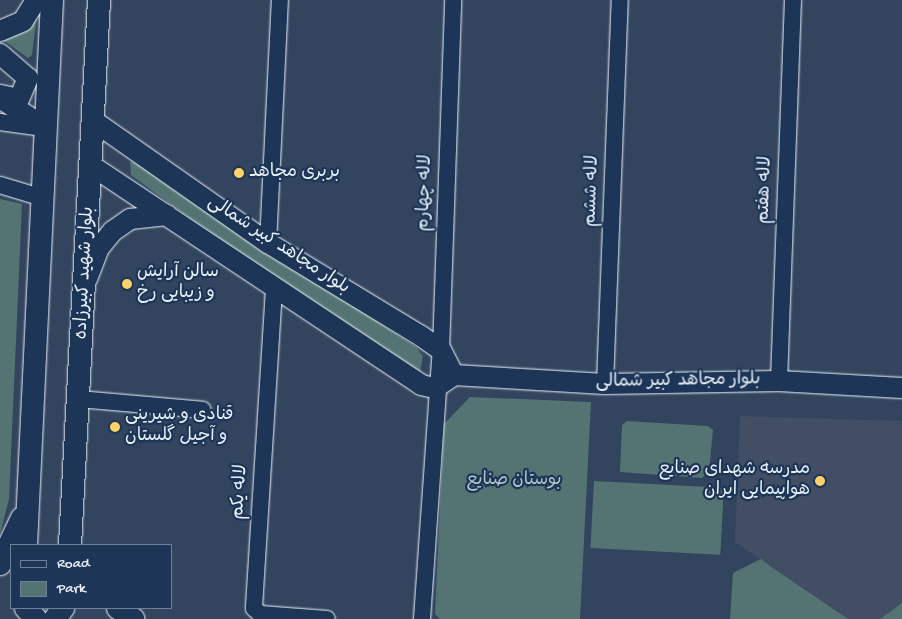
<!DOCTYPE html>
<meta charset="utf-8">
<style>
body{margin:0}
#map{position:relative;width:902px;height:619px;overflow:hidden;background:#33445e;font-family:"Gochi Hand","Playpen Sans Arabic",sans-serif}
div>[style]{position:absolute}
.built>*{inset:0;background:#424e63}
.green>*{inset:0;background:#547473;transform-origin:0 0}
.roads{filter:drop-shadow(0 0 1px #e8f1f8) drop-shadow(0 0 1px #e8f1f8)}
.minor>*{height:16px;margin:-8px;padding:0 8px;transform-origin:8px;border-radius:8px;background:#1d3557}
.tertiary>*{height:20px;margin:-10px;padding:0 10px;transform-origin:10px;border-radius:10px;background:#1d3557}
.secondary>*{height:22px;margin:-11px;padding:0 11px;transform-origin:11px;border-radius:11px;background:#1d3557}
.dots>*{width:14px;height:14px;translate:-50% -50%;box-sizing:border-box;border:2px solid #1d3557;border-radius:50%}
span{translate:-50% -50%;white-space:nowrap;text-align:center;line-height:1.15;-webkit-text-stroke:4.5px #1d3557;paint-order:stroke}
.poi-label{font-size:18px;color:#e8f1f8}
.left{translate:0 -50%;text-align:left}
.right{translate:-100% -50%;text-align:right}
.street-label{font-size:18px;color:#e8f1f8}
.park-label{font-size:18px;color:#b4c5c9}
.legend{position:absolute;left:10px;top:544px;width:162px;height:65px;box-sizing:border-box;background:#1d3557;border:1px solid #6e8097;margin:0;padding:6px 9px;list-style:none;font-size:15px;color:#e8f1f8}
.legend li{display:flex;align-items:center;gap:10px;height:25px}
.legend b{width:25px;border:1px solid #6e8097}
</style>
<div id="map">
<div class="built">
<div style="clip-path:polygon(740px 416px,902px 421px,902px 603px,880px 619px,848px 619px,735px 542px)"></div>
</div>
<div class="green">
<div style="clip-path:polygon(37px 15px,32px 55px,28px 58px,2px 39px)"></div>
<div style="clip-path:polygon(134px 160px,416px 347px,423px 356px,420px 371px,415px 375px,294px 295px,131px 175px,130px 163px)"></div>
<div style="clip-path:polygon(0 199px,22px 204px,9px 499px,0 534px)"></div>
<div style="clip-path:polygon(470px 397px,591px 402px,580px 619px,440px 619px,435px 614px,444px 424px)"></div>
<div style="clip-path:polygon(627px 421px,708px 426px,713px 430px,709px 471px,702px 478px,620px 472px,622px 425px)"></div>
<div style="left:594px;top:481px;width:130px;height:67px;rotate:3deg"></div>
<div style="clip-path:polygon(761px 559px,770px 566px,848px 619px,730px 619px,733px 573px)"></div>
<div style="clip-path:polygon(902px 603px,902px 619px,880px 619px)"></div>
</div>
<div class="roads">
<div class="minor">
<div style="left:0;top:122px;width:44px;rotate:7.8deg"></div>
<div style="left:0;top:185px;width:45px;rotate:16.8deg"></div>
<div style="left:268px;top:243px;width:243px;rotate:-87.2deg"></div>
<div style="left:274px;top:289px;width:320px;rotate:93.6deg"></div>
<div style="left:254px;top:608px;width:8px;rotate:45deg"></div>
<div style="left:260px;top:614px;width:67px;rotate:4.3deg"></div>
<div style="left:779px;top:381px;width:381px;rotate:-87.9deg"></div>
<div style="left:605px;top:384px;width:384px;rotate:-87.8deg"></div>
<div style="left:78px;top:399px;width:125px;rotate:5deg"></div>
<div style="left:422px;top:619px;width:270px;rotate:-86deg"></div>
<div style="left:441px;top:350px;width:350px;rotate:-88deg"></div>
</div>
<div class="tertiary">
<div style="left:0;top:31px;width:25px;rotate:-23deg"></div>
<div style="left:23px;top:21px;width:25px;rotate:-58deg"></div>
<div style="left:0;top:54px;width:37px;rotate:41deg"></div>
<div style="left:28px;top:78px;width:23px;rotate:113deg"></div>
<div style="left:19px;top:99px;width:19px;rotate:-168deg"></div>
<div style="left:0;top:98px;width:55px;rotate:33.1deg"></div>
<div style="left:95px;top:122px;width:211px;rotate:35deg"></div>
<div style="left:268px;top:243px;width:179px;rotate:31.3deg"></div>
<div style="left:421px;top:336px;width:24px;rotate:35deg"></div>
<div style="left:441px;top:350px;width:28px;rotate:63deg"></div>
<div style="left:92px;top:166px;width:395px;rotate:33.6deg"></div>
<div style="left:421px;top:385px;width:14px;rotate:12deg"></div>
<div style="left:435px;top:388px;width:23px;rotate:-34deg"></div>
<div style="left:454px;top:375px;width:151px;rotate:3.4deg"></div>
<div style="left:605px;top:384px;width:174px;rotate:-1deg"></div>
<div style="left:779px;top:381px;width:123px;rotate:3.3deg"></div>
<div style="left:87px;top:279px;width:33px;rotate:-69deg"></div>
<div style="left:99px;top:248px;width:22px;rotate:-51deg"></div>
<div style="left:113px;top:231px;width:21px;rotate:-35deg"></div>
<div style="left:130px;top:219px;width:37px;rotate:-6deg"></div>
</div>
<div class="secondary">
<div style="left:26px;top:545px;width:546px;rotate:-87.27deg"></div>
<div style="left:70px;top:545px;width:546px;rotate:-86.95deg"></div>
<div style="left:0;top:564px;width:51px;rotate:-64.4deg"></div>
<div style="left:26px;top:608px;width:15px;rotate:48deg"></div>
<div style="left:118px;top:608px;width:19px;rotate:36deg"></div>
<div style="left:55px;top:619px;width:14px;rotate:-54deg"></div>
</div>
</div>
<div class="dots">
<div style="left:239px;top:173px;background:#ffd166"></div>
<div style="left:127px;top:284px;background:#ffd166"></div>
<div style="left:115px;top:427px;background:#ffd166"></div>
<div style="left:820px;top:481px;background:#ffd166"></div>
</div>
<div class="poi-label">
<span class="left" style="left:249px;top:173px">بربری مجاهد</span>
<span class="left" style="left:137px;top:284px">سالن آرایش<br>و زیبایی رخ</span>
<span class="left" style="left:125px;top:427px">قنادی و شیرینی<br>و آجیل گلستان</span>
<span class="right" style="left:810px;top:481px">مدرسه شهدای صنایع<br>هواپیمایی ایران</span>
</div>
<div class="street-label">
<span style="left:766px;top:190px;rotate:-88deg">لاله هفتم</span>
<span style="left:593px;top:191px;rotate:-88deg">لاله ششم</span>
<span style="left:426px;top:193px;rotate:-88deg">لاله چهارم</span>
<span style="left:278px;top:246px;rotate:33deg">بلوار مجاهد کبیر شمالی</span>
<span style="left:86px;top:273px;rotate:-87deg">بلوار شهید کبیرزاده</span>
<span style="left:678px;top:382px;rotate:-1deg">بلوار مجاهد کبیر شمالی</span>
<span style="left:241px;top:492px;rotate:-86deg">لاله یکم</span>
</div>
<div class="park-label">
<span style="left:514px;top:481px">بوستان صنایع</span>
</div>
<ul class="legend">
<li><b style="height:6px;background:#1d3557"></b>Road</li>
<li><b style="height:14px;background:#547473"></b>Park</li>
</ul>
</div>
